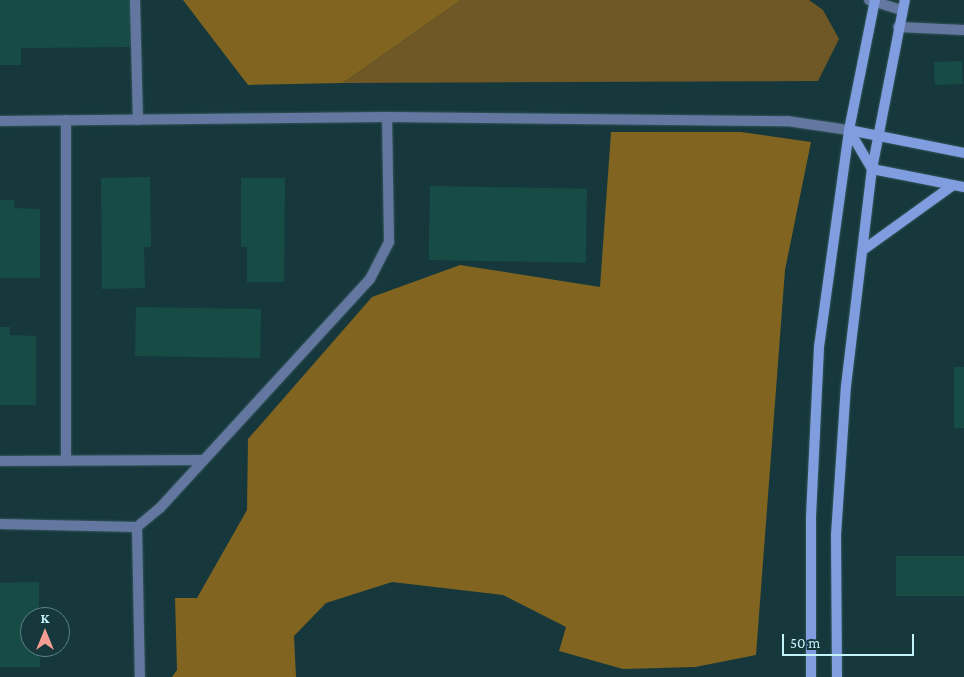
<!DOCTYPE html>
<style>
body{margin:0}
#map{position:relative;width:964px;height:677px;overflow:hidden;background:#16383c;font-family:"Crimson Pro",serif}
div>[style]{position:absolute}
.green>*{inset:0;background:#6f5825}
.forest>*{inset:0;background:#80641f}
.building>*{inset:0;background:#174c46;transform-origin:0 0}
.roads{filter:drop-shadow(0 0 1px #32565a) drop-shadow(0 0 1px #32565a)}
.lane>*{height:10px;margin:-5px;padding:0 5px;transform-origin:5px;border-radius:5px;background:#6477a1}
.street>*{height:10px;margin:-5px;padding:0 5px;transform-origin:5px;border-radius:5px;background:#6477a1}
.secondary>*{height:10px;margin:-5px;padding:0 5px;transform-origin:5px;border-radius:5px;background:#809de0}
span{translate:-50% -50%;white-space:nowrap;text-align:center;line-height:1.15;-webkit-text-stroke:5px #16383c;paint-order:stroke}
.north{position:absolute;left:20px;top:607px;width:50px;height:50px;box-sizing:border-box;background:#16383c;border:1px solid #5b8287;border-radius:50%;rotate:0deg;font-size:14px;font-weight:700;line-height:20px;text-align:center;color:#c2f2f8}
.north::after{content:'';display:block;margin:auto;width:18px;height:22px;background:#f59c93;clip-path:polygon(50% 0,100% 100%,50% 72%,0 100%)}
.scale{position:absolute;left:782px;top:634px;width:132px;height:22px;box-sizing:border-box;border:2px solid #c2f2f8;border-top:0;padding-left:6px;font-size:15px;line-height:18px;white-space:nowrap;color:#c2f2f8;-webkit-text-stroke:4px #16383c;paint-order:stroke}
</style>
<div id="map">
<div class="green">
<div style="clip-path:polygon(461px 0,809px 0,823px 10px,839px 39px,818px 81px,343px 83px)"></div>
</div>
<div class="forest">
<div style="clip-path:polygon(183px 0,461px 0,343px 83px,248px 85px)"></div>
<div style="clip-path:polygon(611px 132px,741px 132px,811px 142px,785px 270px,756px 655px,695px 667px,623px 669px,559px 651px,566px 627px,503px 595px,392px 582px,326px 603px,294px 636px,296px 677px,172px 677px,177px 670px,175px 598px,197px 598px,247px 510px,248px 439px,372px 297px,460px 265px,600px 287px)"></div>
</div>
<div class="building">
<div style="clip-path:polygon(0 0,132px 0,132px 47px,21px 48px,21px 65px,0 65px)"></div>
<div style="left:962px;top:61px;width:23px;height:28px;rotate:88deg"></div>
<div style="clip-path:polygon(150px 177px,151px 247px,144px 247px,145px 288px,102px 289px,101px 178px)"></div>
<div style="clip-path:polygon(241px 178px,285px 178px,284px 282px,247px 282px,247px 247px,241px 247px)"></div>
<div style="left:430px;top:186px;width:157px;height:74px;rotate:1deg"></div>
<div style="clip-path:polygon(0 200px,15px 200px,14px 208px,40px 209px,40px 278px,0 278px)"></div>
<div style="left:136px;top:307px;width:125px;height:49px;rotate:1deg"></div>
<div style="clip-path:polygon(0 327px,10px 327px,10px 335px,36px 336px,36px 405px,0 405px)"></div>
<div style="left:954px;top:367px;width:10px;height:61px"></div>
<div style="left:964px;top:556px;width:40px;height:68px;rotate:90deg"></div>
<div style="clip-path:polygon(39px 582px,39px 617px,30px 617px,30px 647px,40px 647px,40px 667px,0 667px,0 583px)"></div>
</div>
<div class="roads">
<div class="lane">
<div style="left:898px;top:27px;width:66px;rotate:2.6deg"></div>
</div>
<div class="street">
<div style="left:135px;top:0;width:120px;rotate:88.6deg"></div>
<div style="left:869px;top:0;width:34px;rotate:17deg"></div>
<div style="left:66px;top:120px;width:340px;rotate:90deg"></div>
<div style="left:0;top:121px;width:387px;rotate:-0.6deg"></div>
<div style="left:387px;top:117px;width:400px;rotate:0.6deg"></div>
<div style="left:787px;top:121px;width:63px;rotate:8.3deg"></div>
<div style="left:0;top:461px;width:202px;rotate:-0.3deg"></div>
<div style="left:0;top:524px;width:137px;rotate:1.3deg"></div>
<div style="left:137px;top:527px;width:30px;rotate:-40deg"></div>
<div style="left:160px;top:508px;width:311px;rotate:-47.5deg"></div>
<div style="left:370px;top:279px;width:42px;rotate:-62.8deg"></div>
<div style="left:389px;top:242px;width:125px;rotate:-90.9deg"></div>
<div style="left:137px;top:527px;width:150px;rotate:88.9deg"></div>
</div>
<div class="secondary">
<div style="left:849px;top:130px;width:45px;rotate:59.5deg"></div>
<div style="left:872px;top:169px;width:94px;rotate:11.1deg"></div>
<div style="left:849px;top:130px;width:117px;rotate:11.3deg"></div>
<div style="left:863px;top:250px;width:111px;rotate:-35.8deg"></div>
<div style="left:811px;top:677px;width:160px;rotate:-90deg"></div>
<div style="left:811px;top:517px;width:170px;rotate:-87.3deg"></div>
<div style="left:819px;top:347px;width:219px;rotate:-82.1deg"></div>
<div style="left:849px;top:130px;width:133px;rotate:-78.7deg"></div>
<div style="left:837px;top:677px;width:142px;rotate:-90.4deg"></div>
<div style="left:836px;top:535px;width:149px;rotate:-86.2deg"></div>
<div style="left:846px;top:386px;width:219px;rotate:-83.2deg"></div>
<div style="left:872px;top:169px;width:172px;rotate:-79deg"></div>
</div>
</div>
<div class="north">K</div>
<div class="scale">50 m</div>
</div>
